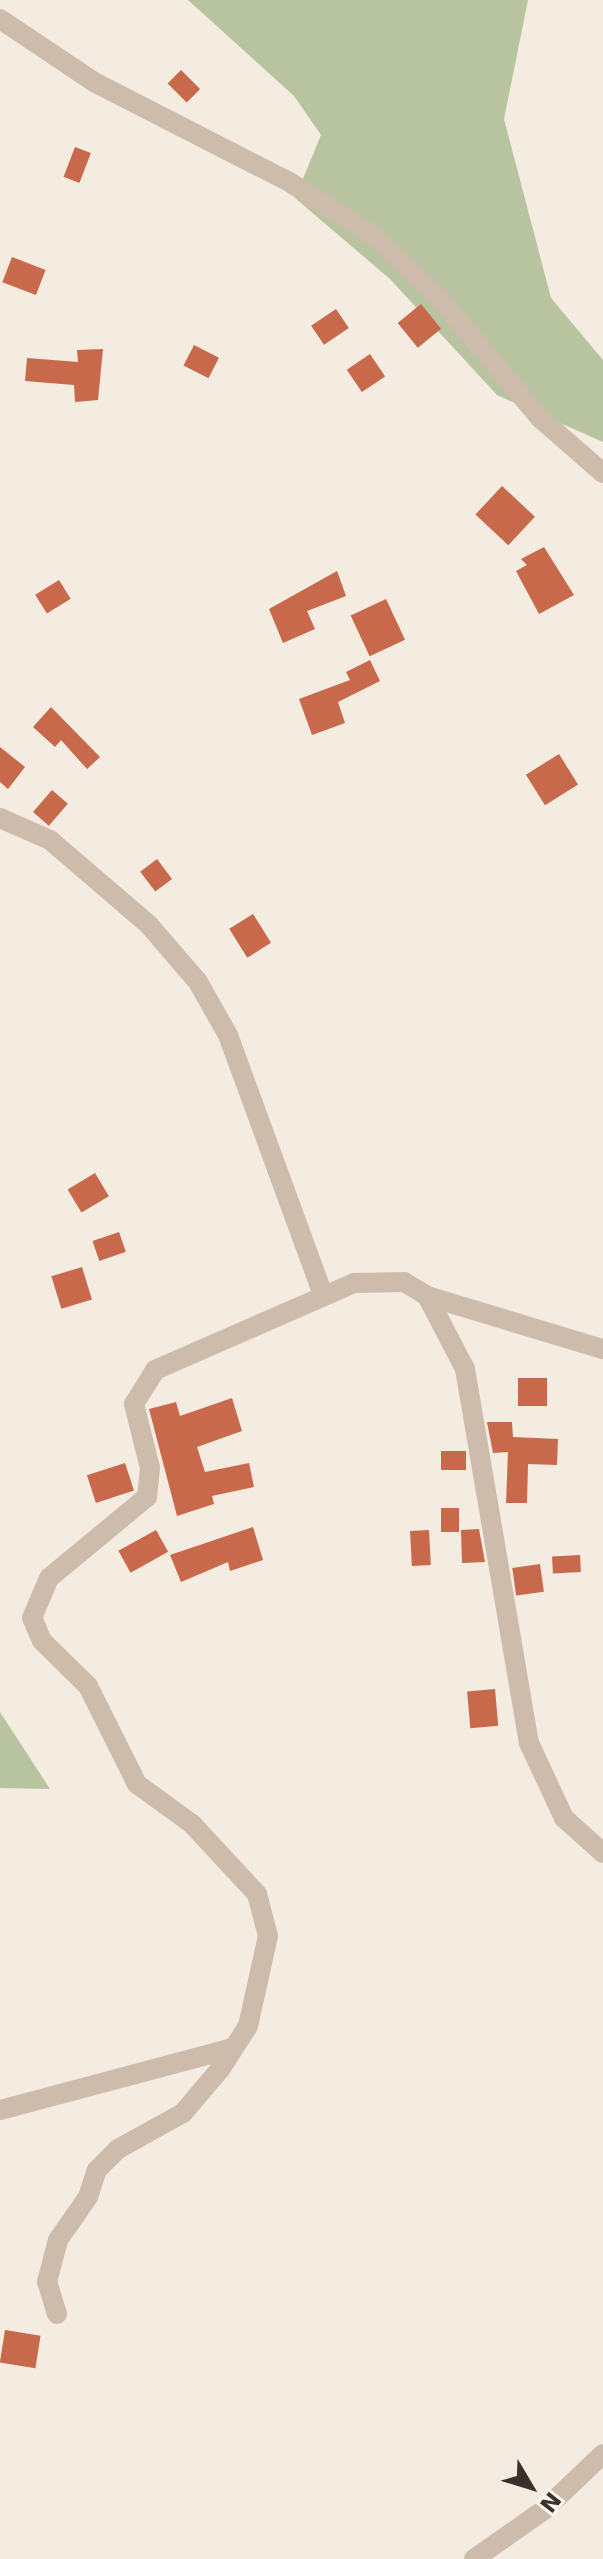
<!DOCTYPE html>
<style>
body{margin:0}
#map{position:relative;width:603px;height:2559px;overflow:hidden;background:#f4ebe1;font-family:"DejaVu Sans",sans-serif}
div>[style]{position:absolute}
.green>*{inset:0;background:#b8c4a0}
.building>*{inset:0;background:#c8694b;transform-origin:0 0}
.minor>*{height:20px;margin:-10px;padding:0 10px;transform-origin:10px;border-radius:10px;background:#cdbbac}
span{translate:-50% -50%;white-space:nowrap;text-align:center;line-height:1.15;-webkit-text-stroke:6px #fbf5ee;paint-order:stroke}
.north{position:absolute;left:491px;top:2447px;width:80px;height:80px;-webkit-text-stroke:6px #fbf5ee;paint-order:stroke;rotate:128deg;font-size:22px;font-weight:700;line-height:32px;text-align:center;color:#3b302b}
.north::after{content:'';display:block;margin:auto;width:28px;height:36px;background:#3b302b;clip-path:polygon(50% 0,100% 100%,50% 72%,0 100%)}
</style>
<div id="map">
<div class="green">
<div style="clip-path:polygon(188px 0,528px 0,504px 119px,551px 298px,603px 360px,603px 442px,497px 395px,390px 279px,295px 198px,321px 135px,294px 96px)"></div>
<div style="clip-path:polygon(0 1712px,50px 1789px,0 1788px)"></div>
</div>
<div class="building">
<div style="left:181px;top:70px;width:27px;height:19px;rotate:45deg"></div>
<div style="left:75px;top:147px;width:17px;height:32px;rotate:21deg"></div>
<div style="left:12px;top:257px;width:36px;height:27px;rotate:21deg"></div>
<div style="left:421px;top:304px;width:32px;height:30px;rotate:51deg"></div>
<div style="left:336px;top:309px;width:23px;height:30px;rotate:56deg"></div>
<div style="left:194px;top:345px;width:28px;height:23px;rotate:27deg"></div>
<div style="clip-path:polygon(103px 349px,98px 400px,75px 402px,74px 385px,25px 381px,27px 358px,78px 362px,77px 350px)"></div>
<div style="left:370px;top:354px;width:27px;height:28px;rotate:56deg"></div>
<div style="left:502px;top:486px;width:45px;height:39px;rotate:43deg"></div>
<div style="clip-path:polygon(544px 547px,574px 595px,539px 614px,516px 571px,527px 565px,521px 559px)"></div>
<div style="clip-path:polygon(337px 571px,346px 596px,307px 611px,315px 629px,283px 643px,269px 609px)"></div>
<div style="left:59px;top:580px;width:22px;height:28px;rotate:58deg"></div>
<div style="left:386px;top:599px;width:45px;height:39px;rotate:65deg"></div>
<div style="clip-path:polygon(370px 660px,380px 681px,338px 702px,345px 723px,312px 735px,299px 699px,350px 680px,346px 672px)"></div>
<div style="clip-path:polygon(51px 707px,100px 757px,87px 769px,61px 740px,55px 747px,33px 727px)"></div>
<div style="clip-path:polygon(0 747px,25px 767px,8px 789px,0 782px)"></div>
<div style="left:559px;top:754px;width:36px;height:39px;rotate:58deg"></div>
<div style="left:52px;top:790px;width:21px;height:29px;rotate:41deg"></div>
<div style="left:157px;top:859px;width:25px;height:21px;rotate:53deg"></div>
<div style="left:253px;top:914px;width:34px;height:28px;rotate:58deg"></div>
<div style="left:95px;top:1173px;width:27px;height:32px;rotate:59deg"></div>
<div style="left:119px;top:1232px;width:21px;height:28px;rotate:71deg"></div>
<div style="left:82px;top:1267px;width:34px;height:32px;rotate:73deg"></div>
<div style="left:547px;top:1378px;width:28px;height:29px;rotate:90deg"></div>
<div style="clip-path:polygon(232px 1398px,242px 1431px,197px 1447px,205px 1472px,249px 1463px,254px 1487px,212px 1496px,214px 1504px,177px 1516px,149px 1409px,176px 1402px,180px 1416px)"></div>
<div style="clip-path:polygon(487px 1422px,512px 1422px,513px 1437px,558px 1439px,557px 1465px,528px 1464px,527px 1503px,506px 1503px,508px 1452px,493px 1453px)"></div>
<div style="left:441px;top:1451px;width:25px;height:19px"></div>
<div style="left:125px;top:1463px;width:29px;height:40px;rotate:72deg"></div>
<div style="left:441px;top:1508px;width:18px;height:24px"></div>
<div style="clip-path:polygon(253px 1527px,263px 1560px,230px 1571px,228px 1562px,181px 1582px,170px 1555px)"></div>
<div style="clip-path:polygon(479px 1529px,485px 1562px,462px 1563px,461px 1530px)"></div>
<div style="left:156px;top:1530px;width:25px;height:43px;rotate:61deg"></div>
<div style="left:429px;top:1530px;width:35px;height:19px;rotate:87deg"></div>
<div style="left:580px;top:1555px;width:17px;height:28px;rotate:87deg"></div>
<div style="left:540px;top:1564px;width:28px;height:28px;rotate:82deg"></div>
<div style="left:495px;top:1689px;width:37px;height:28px;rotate:85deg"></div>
<div style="left:5px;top:2330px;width:36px;height:33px;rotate:9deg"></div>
</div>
<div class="minor">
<div style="left:0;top:19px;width:113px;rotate:33.8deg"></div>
<div style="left:94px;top:82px;width:221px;rotate:27.1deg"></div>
<div style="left:291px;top:183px;width:98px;rotate:32.6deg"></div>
<div style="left:374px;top:236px;width:93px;rotate:43.7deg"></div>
<div style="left:441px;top:300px;width:155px;rotate:50deg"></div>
<div style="left:541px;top:419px;width:82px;rotate:41.1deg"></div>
<div style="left:0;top:818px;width:55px;rotate:23.7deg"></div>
<div style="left:50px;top:840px;width:130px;rotate:40.6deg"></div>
<div style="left:149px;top:925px;width:75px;rotate:49.3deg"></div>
<div style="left:198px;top:982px;width:61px;rotate:60.5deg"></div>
<div style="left:228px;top:1035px;width:276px;rotate:69.9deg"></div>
<div style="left:427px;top:1296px;width:184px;rotate:16.8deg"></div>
<div style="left:0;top:2110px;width:241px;rotate:-14.9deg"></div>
<div style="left:57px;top:2314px;width:34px;rotate:-107deg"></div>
<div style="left:47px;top:2282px;width:43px;rotate:-75.3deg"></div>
<div style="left:58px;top:2240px;width:52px;rotate:-55.1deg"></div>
<div style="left:88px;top:2197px;width:28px;rotate:-72deg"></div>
<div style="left:97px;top:2170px;width:30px;rotate:-45deg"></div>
<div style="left:118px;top:2149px;width:74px;rotate:-29deg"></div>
<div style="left:183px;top:2113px;width:59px;rotate:-49.8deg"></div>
<div style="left:221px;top:2068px;width:50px;rotate:-57.3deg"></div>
<div style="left:248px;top:2026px;width:92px;rotate:-77.5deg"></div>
<div style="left:268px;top:1936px;width:43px;rotate:-104.7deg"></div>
<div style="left:257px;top:1894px;width:96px;rotate:-132.9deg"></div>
<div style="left:192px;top:1824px;width:68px;rotate:-144deg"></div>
<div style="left:137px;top:1784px;width:110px;rotate:-116.6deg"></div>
<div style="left:88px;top:1686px;width:64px;rotate:-135.6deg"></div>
<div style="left:42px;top:1641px;width:25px;rotate:-113deg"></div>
<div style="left:32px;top:1618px;width:43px;rotate:-67deg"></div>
<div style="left:49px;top:1578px;width:127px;rotate:-39.6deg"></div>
<div style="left:147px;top:1497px;width:29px;rotate:-84deg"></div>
<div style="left:150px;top:1468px;width:66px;rotate:-104deg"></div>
<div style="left:134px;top:1404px;width:40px;rotate:-58deg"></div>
<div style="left:155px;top:1370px;width:217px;rotate:-23.6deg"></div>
<div style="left:354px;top:1283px;width:50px;rotate:-1.1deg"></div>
<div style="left:404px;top:1282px;width:27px;rotate:31deg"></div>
<div style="left:427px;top:1296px;width:82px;rotate:62.5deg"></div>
<div style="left:465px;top:1369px;width:379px;rotate:80.3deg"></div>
<div style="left:529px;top:1743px;width:83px;rotate:65deg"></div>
<div style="left:564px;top:1818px;width:52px;rotate:41.9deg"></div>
<div style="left:474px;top:2559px;width:85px;rotate:-35deg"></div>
<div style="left:544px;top:2510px;width:81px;rotate:-43.5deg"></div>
</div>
<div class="north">N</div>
</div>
